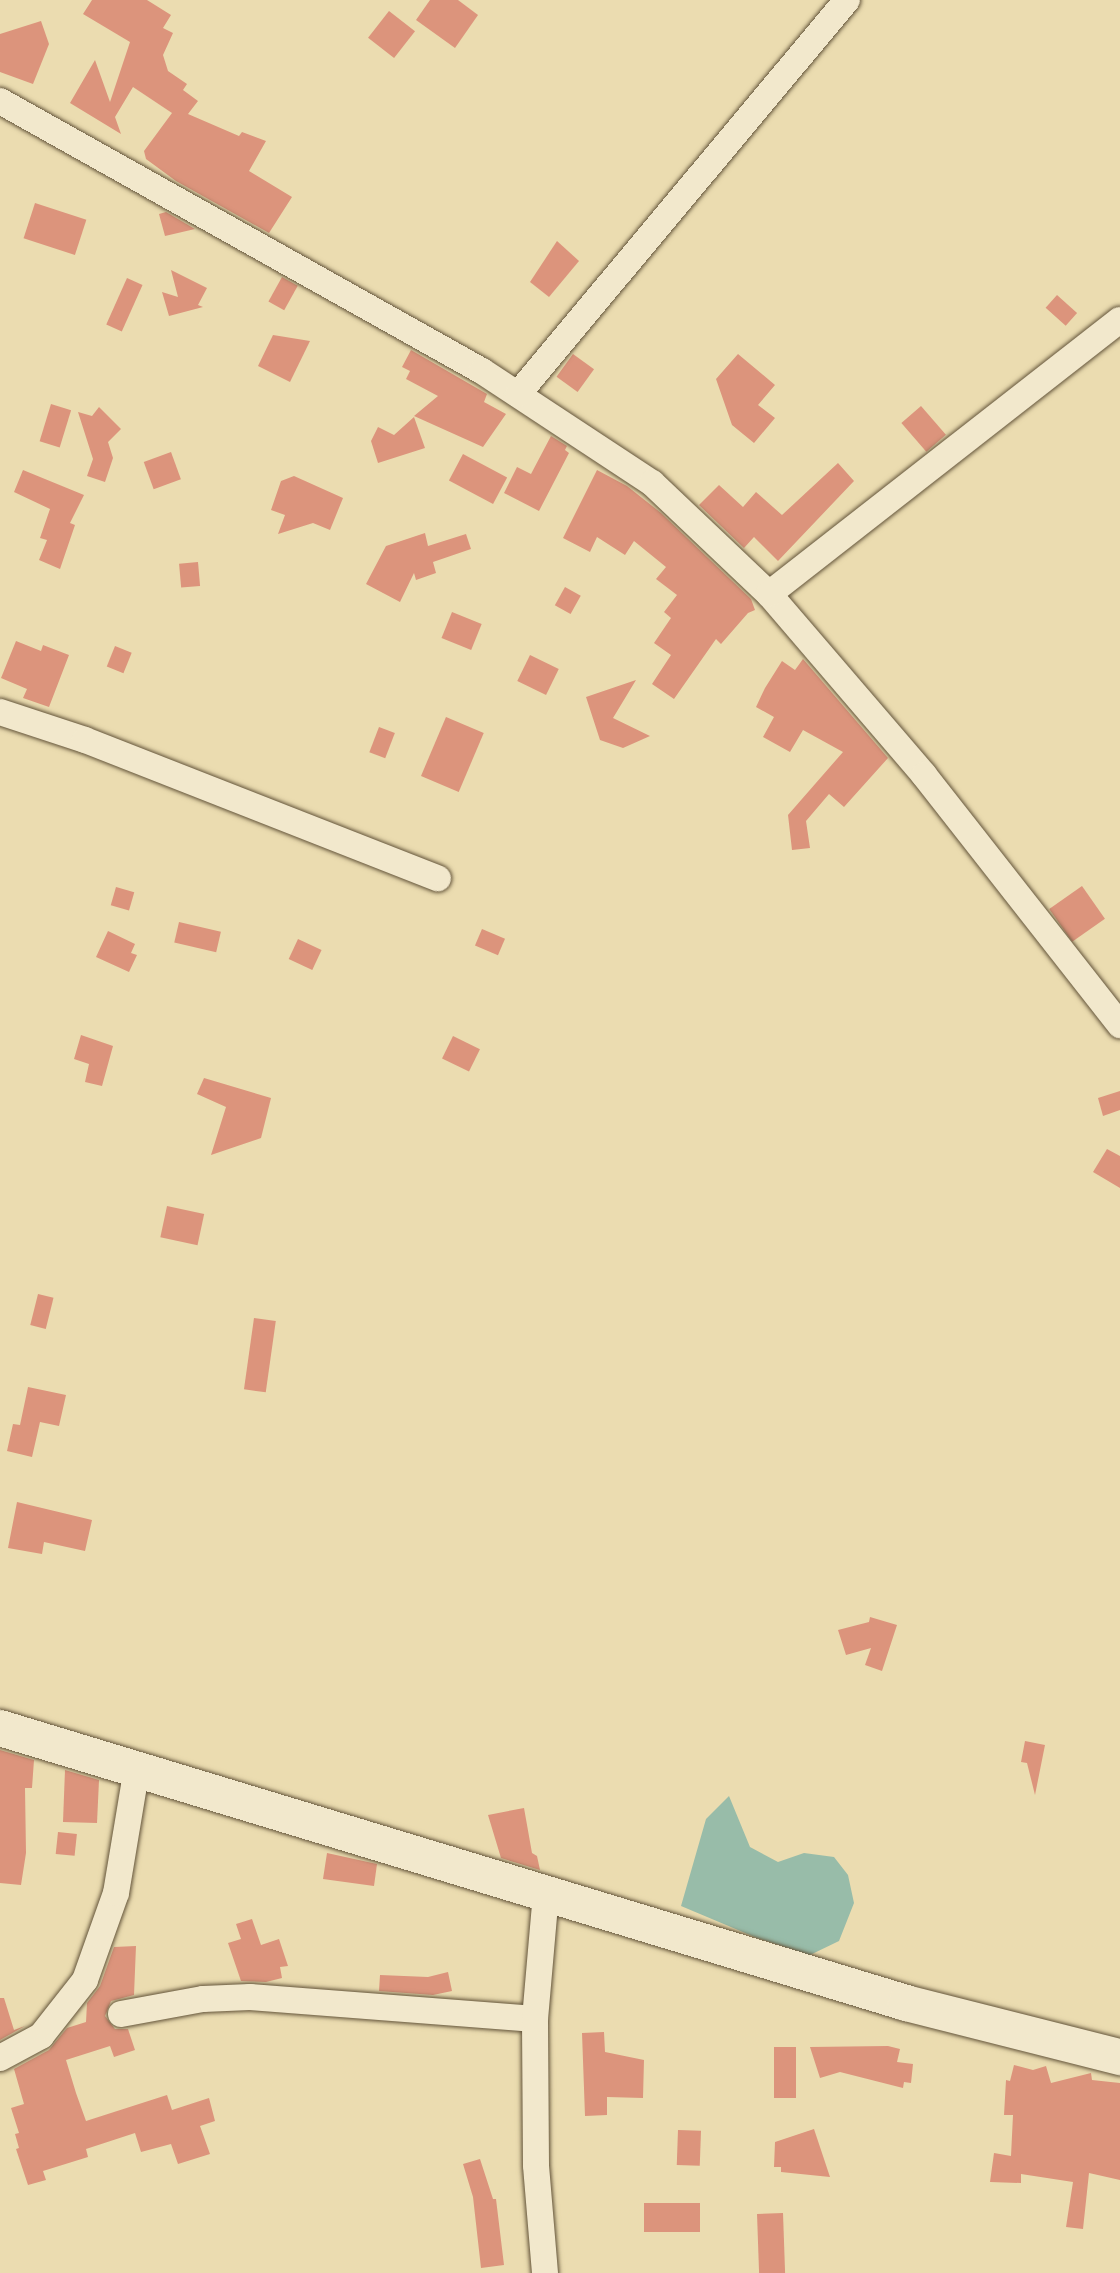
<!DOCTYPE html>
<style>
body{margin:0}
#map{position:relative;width:1120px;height:2273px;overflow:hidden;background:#ebdcb0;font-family:"IM FELL French Canon",serif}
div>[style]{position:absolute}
.water>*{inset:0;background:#98bca9}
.building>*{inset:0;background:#dc947c;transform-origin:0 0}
.roads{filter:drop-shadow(0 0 2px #63543a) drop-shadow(0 0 2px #63543a)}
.street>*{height:26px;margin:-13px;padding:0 13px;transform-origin:13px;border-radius:13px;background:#f2e8cc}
.secondary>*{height:36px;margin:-18px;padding:0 18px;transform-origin:18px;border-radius:18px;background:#f2e8cc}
span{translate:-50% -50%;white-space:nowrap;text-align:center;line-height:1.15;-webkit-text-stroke:6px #f2e8cc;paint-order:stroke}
</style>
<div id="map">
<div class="water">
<div style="clip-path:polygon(729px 1796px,750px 1847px,778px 1862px,804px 1853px,834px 1857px,848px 1875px,854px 1903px,839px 1941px,810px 1955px,757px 1938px,681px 1906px,706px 1819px)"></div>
</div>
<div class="building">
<div style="clip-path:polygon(92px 0,147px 0,171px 15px,163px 28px,173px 33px,163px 55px,168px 71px,187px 84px,183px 90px,198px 101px,188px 114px,239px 136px,242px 132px,266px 141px,249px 171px,292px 197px,269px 233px,176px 181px,146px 159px,144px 151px,172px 113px,133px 87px,115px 117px,121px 134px,70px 103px,95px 60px,110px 102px,130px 42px,83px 14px)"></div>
<div style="clip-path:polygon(430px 0,458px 0,478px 15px,455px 48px,416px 20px)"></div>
<div style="left:389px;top:11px;width:33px;height:34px;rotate:38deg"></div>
<div style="clip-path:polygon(41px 21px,49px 44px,33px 84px,0 72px,0 34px)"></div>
<div style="left:35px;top:203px;width:54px;height:37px;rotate:18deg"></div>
<div style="clip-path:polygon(166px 212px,195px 229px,165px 236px,159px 214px)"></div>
<div style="clip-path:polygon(557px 241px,579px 261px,549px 297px,530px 282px)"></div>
<div style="clip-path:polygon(171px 270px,207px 288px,198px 305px,203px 307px,169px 316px,162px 292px,178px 297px)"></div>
<div style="left:282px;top:277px;width:18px;height:28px;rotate:29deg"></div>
<div style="left:127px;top:278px;width:17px;height:51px;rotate:24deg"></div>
<div style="left:1057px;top:295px;width:27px;height:17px;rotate:42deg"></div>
<div style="clip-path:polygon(273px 335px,310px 341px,290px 382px,258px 366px)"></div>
<div style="clip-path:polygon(411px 350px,487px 394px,484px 402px,506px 414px,483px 447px,414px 416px,438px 396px,406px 379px,410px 371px,402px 367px)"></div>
<div style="left:573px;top:354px;width:26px;height:28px;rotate:36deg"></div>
<div style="clip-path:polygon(738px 354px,775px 385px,758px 405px,775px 418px,754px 443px,732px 425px,716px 379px)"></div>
<div style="left:51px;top:404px;width:21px;height:39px;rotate:17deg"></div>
<div style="left:921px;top:406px;width:38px;height:26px;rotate:49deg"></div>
<div style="clip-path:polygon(99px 407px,121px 429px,108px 442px,113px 458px,105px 482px,87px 476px,93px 459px,78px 412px,92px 416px)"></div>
<div style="clip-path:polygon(414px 417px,425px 448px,378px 463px,371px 441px,378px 427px,394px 435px)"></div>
<div style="clip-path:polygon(551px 436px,567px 446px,565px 450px,569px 453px,539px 511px,504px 493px,517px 467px,531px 474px)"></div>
<div style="left:171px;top:452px;width:29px;height:29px;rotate:70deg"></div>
<div style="left:463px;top:454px;width:50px;height:30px;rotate:28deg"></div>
<div style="clip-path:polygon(838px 463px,854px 481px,778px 561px,754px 537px,744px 548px,699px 505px,719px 485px,743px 507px,756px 492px,782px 515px)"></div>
<div style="clip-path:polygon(23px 470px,84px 495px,70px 523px,75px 525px,60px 569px,39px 560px,47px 540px,40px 538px,50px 509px,14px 492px)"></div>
<div style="clip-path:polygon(597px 470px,627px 486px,661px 513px,751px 599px,755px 610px,748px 613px,721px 644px,716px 639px,674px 699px,652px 684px,671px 655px,654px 643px,671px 618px,664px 612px,677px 595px,656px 579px,666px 567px,634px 541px,625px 555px,597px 537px,590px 552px,563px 538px)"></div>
<div style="clip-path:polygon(294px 476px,343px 498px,330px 530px,313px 523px,278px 534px,285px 515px,271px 510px,281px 481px)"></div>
<div style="clip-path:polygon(425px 533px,428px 546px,466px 534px,471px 549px,433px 562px,436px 573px,416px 580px,414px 573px,400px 602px,366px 584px,386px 546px)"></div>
<div style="left:198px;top:562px;width:24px;height:19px;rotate:85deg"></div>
<div style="left:565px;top:587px;width:18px;height:21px;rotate:29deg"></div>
<div style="left:452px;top:612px;width:32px;height:28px;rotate:22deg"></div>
<div style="clip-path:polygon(16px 641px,41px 651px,43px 645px,69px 655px,49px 707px,23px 698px,27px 689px,1px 678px)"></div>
<div style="left:115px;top:646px;width:18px;height:22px;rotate:22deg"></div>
<div style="left:530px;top:655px;width:32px;height:29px;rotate:26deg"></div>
<div style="clip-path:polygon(803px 659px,888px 758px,844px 807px,829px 794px,806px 821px,810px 848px,792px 850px,788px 815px,843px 752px,803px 730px,790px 752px,763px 737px,774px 717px,756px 707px,765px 688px,782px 661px,795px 670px)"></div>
<div style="clip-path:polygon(636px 680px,613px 718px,650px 736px,623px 748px,600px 740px,586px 697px)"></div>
<div style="left:446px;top:717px;width:41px;height:64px;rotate:23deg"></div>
<div style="left:379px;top:727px;width:17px;height:27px;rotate:21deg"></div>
<div style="left:1082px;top:886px;width:40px;height:40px;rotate:55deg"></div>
<div style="left:116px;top:887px;width:19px;height:19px;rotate:16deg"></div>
<div style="left:179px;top:922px;width:43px;height:21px;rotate:13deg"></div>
<div style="left:482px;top:929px;width:25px;height:18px;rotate:23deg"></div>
<div style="clip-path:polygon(108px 931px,135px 944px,131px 953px,137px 955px,129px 972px,96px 957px)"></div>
<div style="left:298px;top:939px;width:26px;height:22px;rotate:25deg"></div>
<div style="clip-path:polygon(81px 1035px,113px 1046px,102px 1086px,85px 1082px,89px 1064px,74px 1059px)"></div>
<div style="left:453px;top:1036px;width:30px;height:25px;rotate:26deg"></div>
<div style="clip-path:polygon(204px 1078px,271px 1098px,261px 1138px,211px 1155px,226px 1107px,197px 1094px)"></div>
<div style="clip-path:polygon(1120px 1091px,1120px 1110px,1103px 1116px,1098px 1098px)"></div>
<div style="clip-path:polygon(1107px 1149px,1120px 1156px,1120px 1188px,1093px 1172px)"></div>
<div style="left:167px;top:1206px;width:38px;height:32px;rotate:12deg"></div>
<div style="left:38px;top:1294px;width:16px;height:32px;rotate:14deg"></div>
<div style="left:254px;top:1318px;width:22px;height:72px;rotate:8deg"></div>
<div style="clip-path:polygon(28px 1387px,66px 1395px,59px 1426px,40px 1422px,32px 1457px,7px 1451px,13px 1424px,20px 1425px)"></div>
<div style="clip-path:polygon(17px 1502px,92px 1520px,85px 1551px,44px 1542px,42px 1554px,8px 1548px)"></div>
<div style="clip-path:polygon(870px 1617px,897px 1625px,882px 1671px,865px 1665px,871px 1648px,846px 1655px,838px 1630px,869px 1622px)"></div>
<div style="clip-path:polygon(1025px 1741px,1045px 1745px,1035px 1795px,1027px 1763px,1021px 1762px)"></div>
<div style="clip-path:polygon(0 1750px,34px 1760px,32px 1788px,25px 1788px,26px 1853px,21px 1885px,0 1883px)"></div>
<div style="clip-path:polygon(65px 1770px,99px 1780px,97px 1823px,63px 1822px)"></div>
<div style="clip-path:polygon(524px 1808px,532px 1853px,537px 1856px,540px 1870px,501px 1858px,488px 1815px)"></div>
<div style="left:58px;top:1832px;width:19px;height:22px;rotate:6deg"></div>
<div style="clip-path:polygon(327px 1853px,377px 1864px,374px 1886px,323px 1879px)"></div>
<div style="clip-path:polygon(252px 1919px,261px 1945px,279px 1939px,288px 1966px,280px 1967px,282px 1978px,266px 1982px,241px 1981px,228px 1943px,241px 1939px,236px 1924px)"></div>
<div style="clip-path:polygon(136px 1946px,134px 1995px,111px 2001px,105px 2016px,115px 2029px,128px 2029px,135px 2050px,114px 2057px,110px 2046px,66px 2060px,76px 2093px,86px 2121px,167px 2095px,172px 2110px,209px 2098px,215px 2121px,200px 2126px,210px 2154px,178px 2164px,171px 2144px,141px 2152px,135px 2133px,86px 2149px,88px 2157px,43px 2171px,46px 2180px,28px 2185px,16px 2149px,19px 2148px,15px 2134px,19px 2133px,11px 2108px,24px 2104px,14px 2069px,49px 2050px,67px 2028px,86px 2022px,87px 2003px,100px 1986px,114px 1947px)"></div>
<div style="clip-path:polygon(448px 1972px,452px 1991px,433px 1995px,379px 1991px,380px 1975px,428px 1977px)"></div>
<div style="clip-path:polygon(0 1998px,4px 1998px,14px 2030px,25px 2026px,0 2040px)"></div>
<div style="clip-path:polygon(604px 2032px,605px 2052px,644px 2060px,643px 2098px,607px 2097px,607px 2115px,585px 2116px,582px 2033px)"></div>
<div style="clip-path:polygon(888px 2046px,900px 2049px,897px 2062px,913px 2064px,911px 2083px,904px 2082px,903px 2088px,840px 2072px,820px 2078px,810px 2047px)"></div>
<div style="left:774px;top:2047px;width:22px;height:51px"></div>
<div style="clip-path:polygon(1014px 2065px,1033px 2070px,1046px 2066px,1051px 2083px,1091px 2073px,1092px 2080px,1120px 2083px,1120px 2180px,1089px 2173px,1083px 2229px,1066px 2227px,1073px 2182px,1021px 2174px,1021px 2183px,990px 2182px,994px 2153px,1011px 2156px,1013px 2115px,1004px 2115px,1006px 2080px,1010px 2081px)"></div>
<div style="clip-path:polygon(814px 2129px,830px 2177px,781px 2172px,781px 2167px,774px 2167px,775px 2142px)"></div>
<div style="left:678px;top:2130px;width:23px;height:35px;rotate:2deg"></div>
<div style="clip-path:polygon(480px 2159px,493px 2199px,496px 2199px,504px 2265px,481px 2268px,473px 2197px,463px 2164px)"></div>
<div style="left:700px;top:2203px;width:29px;height:56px;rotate:90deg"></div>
<div style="left:783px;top:2213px;width:60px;height:26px;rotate:88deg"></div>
</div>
<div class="roads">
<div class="street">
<div style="left:0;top:101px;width:552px;rotate:29.26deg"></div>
<div style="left:482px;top:371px;width:204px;rotate:33.4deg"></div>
<div style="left:652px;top:483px;width:161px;rotate:43.5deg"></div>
<div style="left:769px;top:594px;width:238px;rotate:49.4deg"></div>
<div style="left:924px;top:775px;width:318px;rotate:51.9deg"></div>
<div style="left:518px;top:394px;width:513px;rotate:-50.14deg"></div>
<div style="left:769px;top:594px;width:445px;rotate:-38deg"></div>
<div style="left:0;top:712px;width:89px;rotate:18.2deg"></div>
<div style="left:85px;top:740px;width:379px;rotate:21.4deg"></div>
<div style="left:121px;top:2014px;width:83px;rotate:-10.4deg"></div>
<div style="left:203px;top:1999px;width:47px;rotate:-2.4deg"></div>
<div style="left:250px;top:1997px;width:286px;rotate:4.4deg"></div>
<div style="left:0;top:2058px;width:47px;rotate:-28.2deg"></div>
<div style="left:41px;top:2036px;width:71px;rotate:-51.8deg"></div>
<div style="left:85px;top:1980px;width:92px;rotate:-70.4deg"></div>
<div style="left:116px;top:1893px;width:127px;rotate:-80.5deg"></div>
<div style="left:545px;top:2273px;width:108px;rotate:-94.8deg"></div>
<div style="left:536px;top:2165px;width:146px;rotate:-90.4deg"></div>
<div style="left:535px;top:2019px;width:126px;rotate:-85deg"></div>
</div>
<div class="secondary">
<div style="left:0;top:1728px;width:947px;rotate:16.88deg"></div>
<div style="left:906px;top:2003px;width:221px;rotate:14.2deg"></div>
</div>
</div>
</div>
